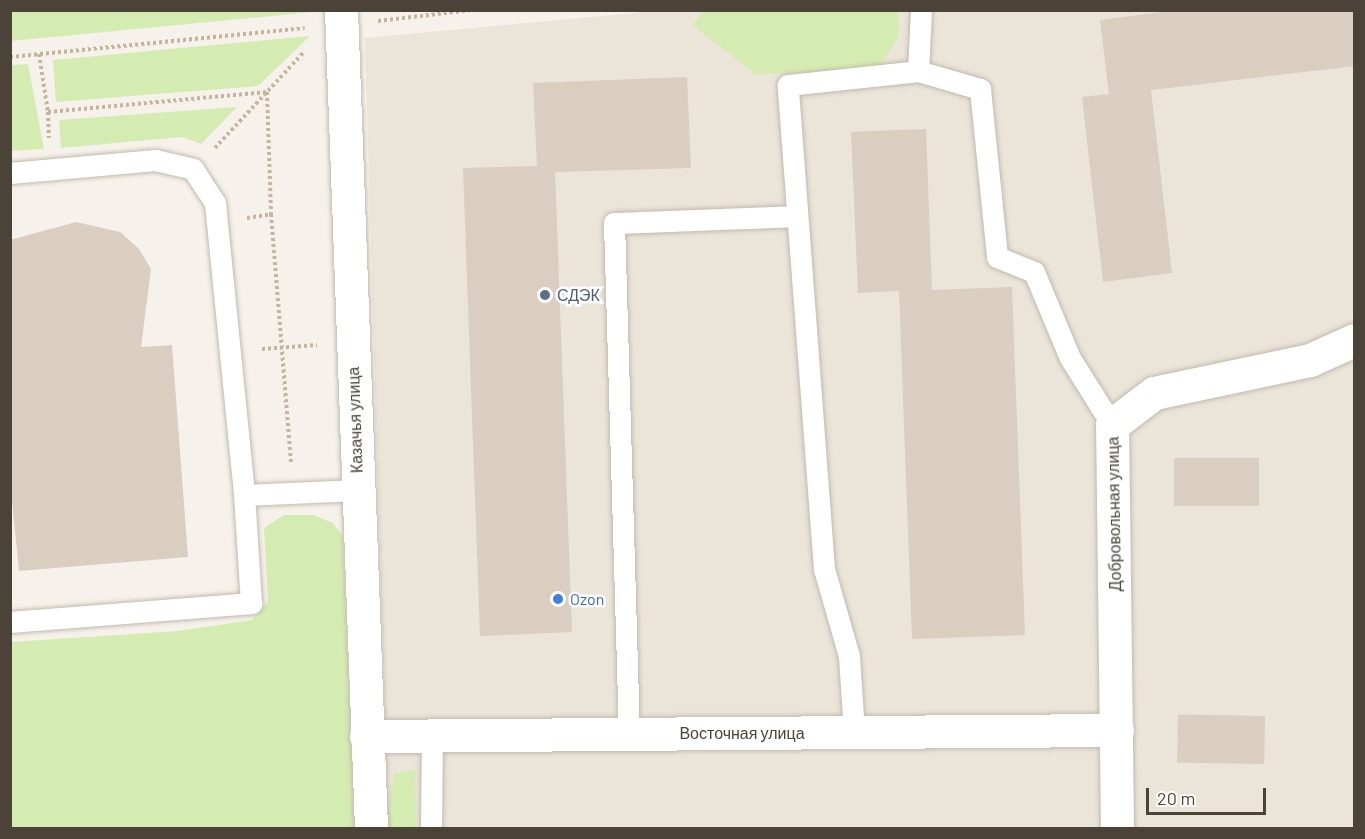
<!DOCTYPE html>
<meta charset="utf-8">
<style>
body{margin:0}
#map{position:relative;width:1365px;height:839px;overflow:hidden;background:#f6f2eb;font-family:Barlow,sans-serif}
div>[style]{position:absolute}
.residential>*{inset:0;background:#eae4d9}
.green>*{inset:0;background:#d4ecb2}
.building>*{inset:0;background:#d9cec0;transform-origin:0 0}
.path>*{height:4px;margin-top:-2px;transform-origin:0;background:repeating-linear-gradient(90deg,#c5b59d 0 3px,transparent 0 6px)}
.roads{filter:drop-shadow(0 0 2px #c3baad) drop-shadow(0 0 2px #c3baad)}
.service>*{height:21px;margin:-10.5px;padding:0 10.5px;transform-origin:10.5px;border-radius:10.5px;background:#fff}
.minor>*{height:33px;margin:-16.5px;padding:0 16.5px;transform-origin:16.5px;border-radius:16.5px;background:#fff}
.dots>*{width:16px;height:16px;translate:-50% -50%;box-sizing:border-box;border:3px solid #fff;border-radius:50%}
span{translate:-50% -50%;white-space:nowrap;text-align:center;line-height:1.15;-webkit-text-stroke:5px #fff;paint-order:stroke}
.service-label{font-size:16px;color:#4e5e75}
.left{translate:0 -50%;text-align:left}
.street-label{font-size:16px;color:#4b4338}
.shop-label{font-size:16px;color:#366cbe}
.frame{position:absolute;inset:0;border:12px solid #4b4338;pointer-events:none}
.scale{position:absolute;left:1146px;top:788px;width:120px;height:27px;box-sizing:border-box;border:3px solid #4b4338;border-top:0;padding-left:8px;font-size:18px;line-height:21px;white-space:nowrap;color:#4b4338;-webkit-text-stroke:4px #fff;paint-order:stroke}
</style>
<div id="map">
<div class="residential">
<div style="clip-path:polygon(667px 10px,1354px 11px,1354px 828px,388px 828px,365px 38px)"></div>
</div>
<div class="green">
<div style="clip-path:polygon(11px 10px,324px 10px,324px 11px,11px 41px)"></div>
<div style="clip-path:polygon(703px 11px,899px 11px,898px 38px,878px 69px,755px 74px,693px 25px)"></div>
<div style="clip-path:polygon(310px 36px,258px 86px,56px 102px,53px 60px)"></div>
<div style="clip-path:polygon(28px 64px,44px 149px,11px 151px,11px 65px)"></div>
<div style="clip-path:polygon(237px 107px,201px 144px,182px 137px,61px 148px,59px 120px)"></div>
<div style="clip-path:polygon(284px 515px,313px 515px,333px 523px,343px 537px,355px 828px,11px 828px,11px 642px,178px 631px,252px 620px,268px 601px,264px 528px)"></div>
<div style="clip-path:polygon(415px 769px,416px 828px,385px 828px,394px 774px)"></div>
</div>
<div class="building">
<div style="clip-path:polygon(1177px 10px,1354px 10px,1354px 66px,1151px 90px,1172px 273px,1103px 282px,1082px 97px,1109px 94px,1100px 20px)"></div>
<div style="clip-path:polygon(687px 77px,691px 168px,555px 172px,572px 632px,480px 636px,463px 168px,537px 166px,533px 83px)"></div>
<div style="clip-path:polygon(926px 129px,932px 290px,1012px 287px,1025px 635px,912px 639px,899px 291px,858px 293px,851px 132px)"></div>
<div style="clip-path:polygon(76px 222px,120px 232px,139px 249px,151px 269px,141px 347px,172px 345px,188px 557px,19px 571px,10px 481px,10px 240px)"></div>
<div style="left:1174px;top:458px;width:85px;height:48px"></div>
<div style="left:1265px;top:716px;width:48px;height:87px;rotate:91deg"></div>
</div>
<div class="path">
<div style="left:378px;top:21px;width:94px;rotate:-6.7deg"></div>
<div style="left:39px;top:54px;width:59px;rotate:81.2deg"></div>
<div style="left:48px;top:112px;width:220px;rotate:-5.2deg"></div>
<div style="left:267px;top:92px;width:122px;rotate:88.1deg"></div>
<div style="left:10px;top:57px;width:296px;rotate:-5.6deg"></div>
<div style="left:48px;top:112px;width:26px;rotate:88deg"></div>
<div style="left:215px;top:148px;width:131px;rotate:-47.2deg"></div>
<div style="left:247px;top:218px;width:24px;rotate:-9deg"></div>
<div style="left:271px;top:214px;width:250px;rotate:85.4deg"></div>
<div style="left:262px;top:349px;width:55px;rotate:-4.2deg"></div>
</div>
<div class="roads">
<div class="service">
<div style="left:921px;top:10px;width:61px;rotate:92.8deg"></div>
<div style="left:918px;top:71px;width:65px;rotate:16.2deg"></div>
<div style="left:980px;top:89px;width:169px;rotate:84.2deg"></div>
<div style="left:997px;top:257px;width:40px;rotate:22deg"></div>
<div style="left:1034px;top:272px;width:93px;rotate:67.3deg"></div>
<div style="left:1070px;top:358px;width:79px;rotate:57.9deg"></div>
<div style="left:10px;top:173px;width:146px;rotate:-5.1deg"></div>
<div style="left:155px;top:160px;width:39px;rotate:13deg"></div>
<div style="left:193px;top:169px;width:40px;rotate:57.1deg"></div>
<div style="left:215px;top:203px;width:293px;rotate:84.3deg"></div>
<div style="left:244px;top:495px;width:114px;rotate:-2.5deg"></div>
<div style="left:10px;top:622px;width:242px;rotate:-4.5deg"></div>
<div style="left:251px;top:603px;width:108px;rotate:-93.7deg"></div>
<div style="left:854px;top:732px;width:76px;rotate:-93.8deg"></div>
<div style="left:849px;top:656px;width:91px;rotate:-106deg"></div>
<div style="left:824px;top:569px;width:485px;rotate:-94.3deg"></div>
<div style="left:788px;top:85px;width:131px;rotate:-6.1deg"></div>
<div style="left:629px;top:734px;width:511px;rotate:-91.68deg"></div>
<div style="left:614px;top:223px;width:181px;rotate:-2.2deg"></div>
<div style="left:431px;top:828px;width:92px;rotate:-89.4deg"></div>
</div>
<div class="minor">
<div style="left:341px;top:10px;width:819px;rotate:87.9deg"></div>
<div style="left:366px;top:736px;width:751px;rotate:-0.46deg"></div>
<div style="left:1117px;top:828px;width:403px;rotate:-90.7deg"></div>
<div style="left:1112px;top:425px;width:53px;rotate:-37.3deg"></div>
<div style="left:1154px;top:393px;width:159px;rotate:-11.9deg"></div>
<div style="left:1310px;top:360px;width:48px;rotate:-24.4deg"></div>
</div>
</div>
<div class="dots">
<div style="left:545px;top:295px;background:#5c6f8a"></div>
<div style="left:558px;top:599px;background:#3f7fe0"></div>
</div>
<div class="service-label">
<span class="left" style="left:557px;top:295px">СДЭК</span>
</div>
<div class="street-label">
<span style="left:355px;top:420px;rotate:-92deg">Казачья улица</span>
<span style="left:1114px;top:514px;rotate:-91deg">Добровольная улица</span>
<span style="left:742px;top:733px">Восточная улица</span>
</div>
<div class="shop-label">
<span class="left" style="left:570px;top:599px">Ozon</span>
</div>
<div class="frame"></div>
<div class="scale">20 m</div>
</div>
